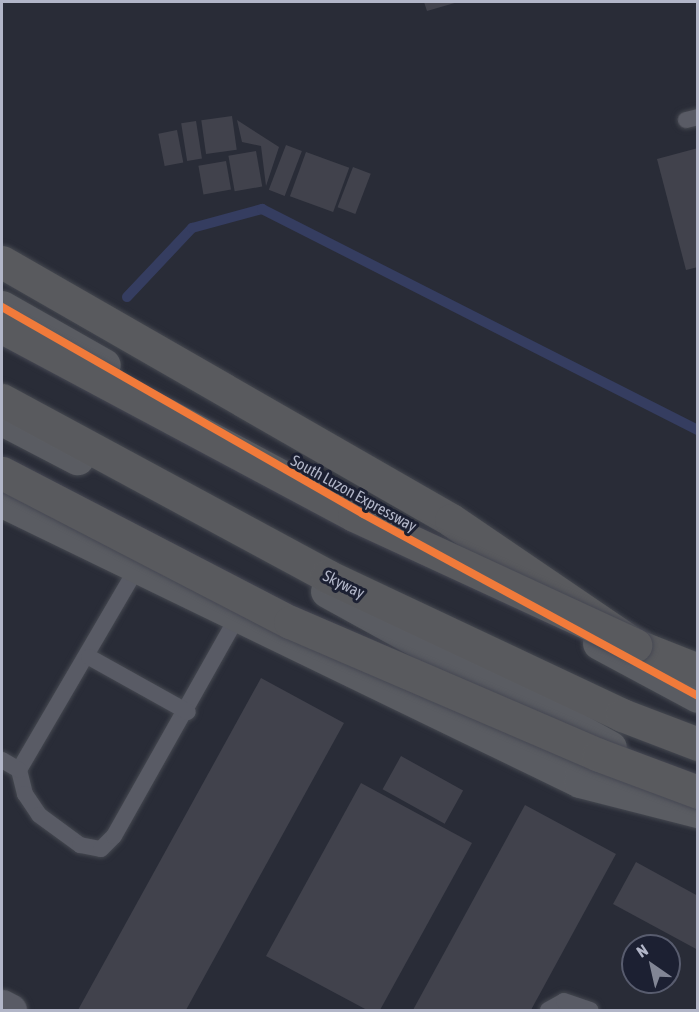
<!DOCTYPE html>
<style>
body{margin:0}
#map{position:relative;width:699px;height:1012px;overflow:hidden;background:#292c37;font-family:"Asap Condensed",sans-serif}
div>[style]{position:absolute}
.stream>*{height:10px;margin:-5px;padding:0 5px;transform-origin:5px;border-radius:5px;background:#353d60}
.building>*{inset:0;background:#41424c;transform-origin:0 0}
.roads{filter:drop-shadow(0 0 2px #454850) drop-shadow(0 0 2px #454850)}
.service>*{height:16px;margin:-8px;padding:0 8px;transform-origin:8px;border-radius:8px;background:#595b65}
.tertiary>*{height:33px;margin:-16.5px;padding:0 16.5px;transform-origin:16.5px;border-radius:16.5px;background:#595b65}
.trunk>*{height:33px;margin:-16.5px;padding:0 16.5px;transform-origin:16.5px;border-radius:16.5px;background:#5a5c62}
.motorway>*{height:33px;margin:-16.5px;padding:0 16.5px;transform-origin:16.5px;border-radius:16.5px;background:#595a5e}
.bridges{filter:drop-shadow(0 0 2px #464853) drop-shadow(0 0 2px #464853)}
.motorway-bridge>*{height:33px;margin:-16.5px;padding:0 16.5px;transform-origin:16.5px;border-radius:16.5px;background:#595a5e}
.cycleway>*{height:8px;margin:-4px;padding:0 4px;transform-origin:4px;border-radius:4px;background:#f17a3a}
span{translate:-50% -50%;white-space:nowrap;text-align:center;line-height:1.15;-webkit-text-stroke:6px #1c2032;paint-order:stroke}
.street-label{font-size:16px;color:#b2b6c8}
.frame{position:absolute;inset:0;border:3px solid #b2b6c8;pointer-events:none}
.north{position:absolute;left:621px;top:934px;width:60px;height:60px;box-sizing:border-box;background:#1c2032;border:2px solid #585c6e;border-radius:50%;rotate:326deg;font-size:16px;font-weight:700;line-height:24px;text-align:center;color:#b2b6c8}
.north::after{content:'';display:block;margin:auto;width:21px;height:27px;background:#828695;clip-path:polygon(50% 0,100% 100%,50% 72%,0 100%)}
</style>
<div id="map">
<div class="stream">
<div style="left:127px;top:297px;width:95px;rotate:-46.7deg"></div>
<div style="left:192px;top:228px;width:73px;rotate:-15.2deg"></div>
<div style="left:262px;top:209px;width:489px;rotate:26.9deg"></div>
</div>
<div class="building">
<div style="clip-path:polygon(424px 2px,458px 2px,427px 11px)"></div>
<div style="left:232px;top:116px;width:34px;height:31px;rotate:82deg"></div>
<div style="clip-path:polygon(237px 120px,279px 147px,266px 186px,261px 146px,242px 142px)"></div>
<div style="left:196px;top:121px;width:38px;height:15px;rotate:81deg"></div>
<div style="left:177px;top:130px;width:33px;height:19px;rotate:79deg"></div>
<div style="left:286px;top:145px;width:17px;height:48px;rotate:21deg"></div>
<div style="clip-path:polygon(698px 148px,698px 267px,686px 270px,657px 159px)"></div>
<div style="left:256px;top:151px;width:36px;height:28px;rotate:80deg"></div>
<div style="left:306px;top:152px;width:46px;height:47px;rotate:20deg"></div>
<div style="left:226px;top:161px;width:29px;height:28px;rotate:80deg"></div>
<div style="left:353px;top:167px;width:19px;height:43px;rotate:21deg"></div>
<div style="clip-path:polygon(261px 678px,344px 723px,186px 1010px,78px 1010px)"></div>
<div style="left:401px;top:756px;width:71px;height:38px;rotate:29deg"></div>
<div style="clip-path:polygon(361px 783px,472px 843px,380px 1010px,367px 1010px,266px 956px)"></div>
<div style="clip-path:polygon(525px 805px,616px 854px,531px 1010px,413px 1010px)"></div>
<div style="clip-path:polygon(636px 862px,698px 896px,698px 950px,613px 904px)"></div>
</div>
<div class="roads">
<div class="service">
<div style="left:686px;top:120px;width:12px;rotate:-14deg"></div>
<div style="left:137px;top:568px;width:234px;rotate:120.3deg"></div>
<div style="left:19px;top:770px;width:25px;rotate:76deg"></div>
<div style="left:25px;top:794px;width:25px;rotate:56deg"></div>
<div style="left:39px;top:815px;width:51px;rotate:36.2deg"></div>
<div style="left:80px;top:845px;width:21px;rotate:11deg"></div>
<div style="left:101px;top:849px;width:18px;rotate:-45deg"></div>
<div style="left:114px;top:836px;width:250px;rotate:-60.6deg"></div>
<div style="left:89px;top:657px;width:113px;rotate:29.1deg"></div>
<div style="left:2px;top:760px;width:20px;rotate:30deg"></div>
<div style="left:548px;top:1010px;width:18px;rotate:-29deg"></div>
<div style="left:564px;top:1001px;width:28px;rotate:19deg"></div>
</div>
<div class="tertiary">
<div style="left:2px;top:1006px;width:9px;rotate:27deg"></div>
</div>
<div class="trunk">
<div style="left:2px;top:307px;width:117px;rotate:29.6deg"></div>
<div style="left:2px;top:419px;width:85px;rotate:27.5deg"></div>
<div style="left:2px;top:501px;width:642px;rotate:25.85deg"></div>
<div style="left:580px;top:781px;width:122px;rotate:14.3deg"></div>
<div style="left:327px;top:591px;width:323px;rotate:28.9deg"></div>
<div style="left:599px;top:643px;width:112px;rotate:28.2deg"></div>
</div>
<div class="motorway">
<div style="left:2px;top:262px;width:518px;rotate:29.88deg"></div>
<div style="left:451px;top:520px;width:222px;rotate:34.2deg"></div>
<div style="left:635px;top:645px;width:68px;rotate:21.6deg"></div>
<div style="left:2px;top:400px;width:370px;rotate:28.4deg"></div>
<div style="left:327px;top:576px;width:326px;rotate:25.2deg"></div>
<div style="left:622px;top:715px;width:81px;rotate:20.9deg"></div>
</div>
</div>
<div class="bridges">
<div class="motorway-bridge">
<div style="left:2px;top:327px;width:399px;rotate:28.1deg"></div>
<div style="left:354px;top:515px;width:310px;rotate:24.8deg"></div>
<div style="left:2px;top:473px;width:324px;rotate:27.4deg"></div>
<div style="left:290px;top:622px;width:336px;rotate:23.3deg"></div>
<div style="left:599px;top:755px;width:106px;rotate:20.5deg"></div>
</div>
</div>
<div class="cycleway">
<div style="left:2px;top:307px;width:416px;rotate:29.8deg"></div>
<div style="left:363px;top:514px;width:381px;rotate:28.5deg"></div>
</div>
<div class="street-label">
<span style="left:354px;top:493px;rotate:29deg">South Luzon Expressway</span>
<span style="left:344px;top:584px;rotate:26deg">Skyway</span>
</div>
<div class="frame"></div>
<div class="north">N</div>
</div>
